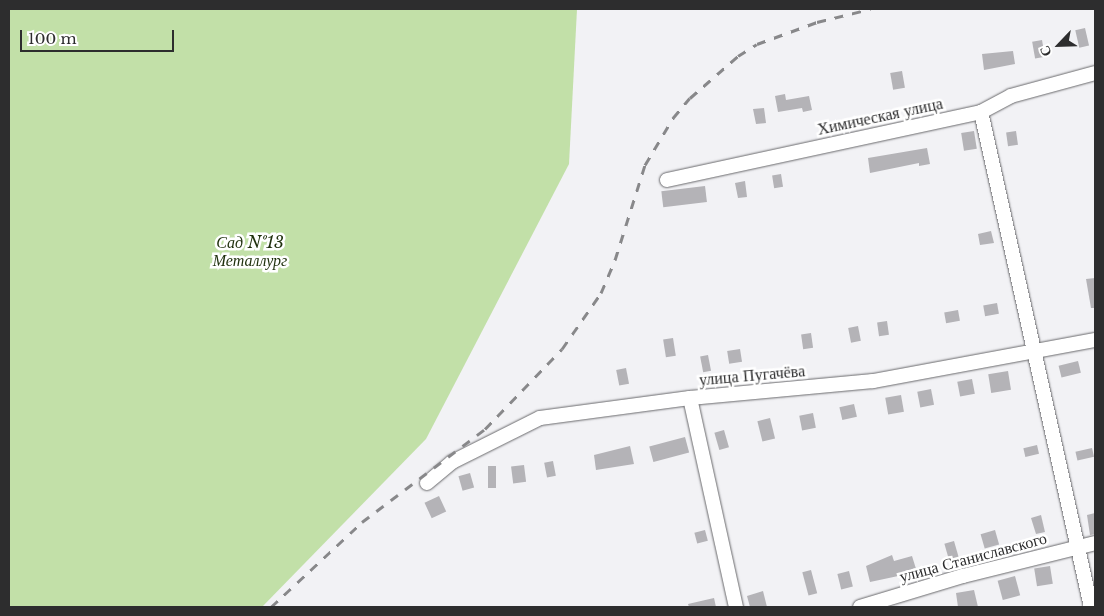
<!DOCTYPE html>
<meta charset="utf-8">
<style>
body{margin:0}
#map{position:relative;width:1104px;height:616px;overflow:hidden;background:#f2f2f5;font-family:"Libre Baskerville",serif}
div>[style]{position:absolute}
.green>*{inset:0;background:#c2e0a8}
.building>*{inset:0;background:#b4b3b7;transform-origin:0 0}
.roads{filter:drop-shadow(0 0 1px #69696c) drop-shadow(0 0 1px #69696c)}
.minor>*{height:14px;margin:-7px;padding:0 7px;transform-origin:7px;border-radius:7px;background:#fff}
.rail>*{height:3px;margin-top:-1.5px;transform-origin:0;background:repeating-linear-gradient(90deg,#88888a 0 9px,transparent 0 18px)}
span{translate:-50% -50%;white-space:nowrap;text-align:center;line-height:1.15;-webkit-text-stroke:5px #fff;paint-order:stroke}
.street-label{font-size:16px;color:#2d2d2e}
.park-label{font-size:16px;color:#1f300d;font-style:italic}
.frame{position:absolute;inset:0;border:10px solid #2d2d2e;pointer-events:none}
.north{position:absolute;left:1034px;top:20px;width:50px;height:50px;-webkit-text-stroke:4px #fff;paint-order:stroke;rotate:246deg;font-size:14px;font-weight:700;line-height:20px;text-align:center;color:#2d2d2e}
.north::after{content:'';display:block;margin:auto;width:18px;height:22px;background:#2d2d2e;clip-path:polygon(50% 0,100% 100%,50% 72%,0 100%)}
.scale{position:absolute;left:20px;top:30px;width:154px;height:22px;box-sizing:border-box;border:2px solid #2d2d2e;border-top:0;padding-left:6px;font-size:15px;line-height:18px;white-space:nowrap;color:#2d2d2e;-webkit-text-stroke:4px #fff;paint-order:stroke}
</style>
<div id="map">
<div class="green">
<div style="clip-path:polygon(9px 9px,577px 9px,569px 164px,426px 439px,262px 607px,9px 607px)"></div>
</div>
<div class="building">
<div style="left:1085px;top:28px;width:18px;height:10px;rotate:77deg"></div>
<div style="left:1042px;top:40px;width:17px;height:10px;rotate:80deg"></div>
<div style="clip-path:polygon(1013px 51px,1015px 64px,984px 70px,982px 54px)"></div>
<div style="left:902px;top:71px;width:17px;height:12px;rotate:80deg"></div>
<div style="clip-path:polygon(785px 94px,786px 100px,809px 96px,812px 110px,803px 112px,802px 108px,778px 112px,775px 96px)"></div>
<div style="clip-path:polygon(764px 108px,766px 123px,756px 124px,753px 109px)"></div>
<div style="left:974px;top:131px;width:18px;height:13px;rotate:81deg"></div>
<div style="left:1016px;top:131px;width:14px;height:10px;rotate:82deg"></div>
<div style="clip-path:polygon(927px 148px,930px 164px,919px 166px,919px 163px,870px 173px,868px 158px)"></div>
<div style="left:781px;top:174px;width:13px;height:9px;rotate:81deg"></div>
<div style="clip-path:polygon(745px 181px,747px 197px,738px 198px,735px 183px)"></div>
<div style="left:705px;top:186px;width:16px;height:44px;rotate:83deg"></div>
<div style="clip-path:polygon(991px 231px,994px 243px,980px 245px,978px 234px)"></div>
<div style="clip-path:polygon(1095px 278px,1095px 308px,1091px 308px,1086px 279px)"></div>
<div style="left:997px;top:303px;width:11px;height:14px;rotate:80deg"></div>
<div style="left:958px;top:310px;width:11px;height:14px;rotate:80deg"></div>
<div style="left:887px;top:321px;width:14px;height:10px;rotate:82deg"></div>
<div style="left:858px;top:326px;width:15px;height:10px;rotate:79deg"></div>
<div style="left:811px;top:333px;width:15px;height:10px;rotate:82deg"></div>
<div style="left:673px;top:338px;width:18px;height:10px;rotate:81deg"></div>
<div style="left:740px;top:349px;width:13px;height:13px;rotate:81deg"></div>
<div style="left:708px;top:355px;width:16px;height:8px;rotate:79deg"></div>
<div style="left:1078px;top:361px;width:12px;height:20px;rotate:76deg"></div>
<div style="left:626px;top:368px;width:16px;height:10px;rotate:79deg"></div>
<div style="left:1008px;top:371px;width:19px;height:20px;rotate:81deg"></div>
<div style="left:972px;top:379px;width:15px;height:15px;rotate:79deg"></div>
<div style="left:931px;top:389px;width:16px;height:14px;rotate:79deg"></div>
<div style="left:901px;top:395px;width:17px;height:16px;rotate:80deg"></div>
<div style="left:854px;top:404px;width:13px;height:15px;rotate:77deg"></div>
<div style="left:813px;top:413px;width:15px;height:14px;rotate:79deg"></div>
<div style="left:770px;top:418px;width:21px;height:13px;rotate:76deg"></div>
<div style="left:724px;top:430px;width:18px;height:10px;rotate:74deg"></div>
<div style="left:685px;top:437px;width:16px;height:37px;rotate:75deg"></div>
<div style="left:1037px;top:445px;width:9px;height:14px;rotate:77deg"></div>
<div style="clip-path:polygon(630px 446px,634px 464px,596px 470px,594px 455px)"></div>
<div style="left:1092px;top:448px;width:9px;height:17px;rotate:77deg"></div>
<div style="left:553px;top:461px;width:15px;height:9px;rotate:79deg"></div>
<div style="left:524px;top:465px;width:17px;height:13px;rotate:83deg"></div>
<div style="left:488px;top:466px;width:8px;height:22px"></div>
<div style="left:470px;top:473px;width:15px;height:12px;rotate:74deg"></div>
<div style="left:439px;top:496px;width:17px;height:16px;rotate:65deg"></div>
<div style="clip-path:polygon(1095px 513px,1095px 534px,1090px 535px,1087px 515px)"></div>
<div style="clip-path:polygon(1041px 515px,1045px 532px,1036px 534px,1031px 518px)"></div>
<div style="left:705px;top:530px;width:11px;height:11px;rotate:75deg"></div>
<div style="left:995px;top:530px;width:15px;height:15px;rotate:74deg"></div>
<div style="left:954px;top:541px;width:18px;height:10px;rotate:74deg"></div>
<div style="clip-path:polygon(892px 555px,894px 561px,912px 556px,917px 572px,870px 582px,866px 566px)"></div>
<div style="left:1050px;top:566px;width:18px;height:16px;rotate:81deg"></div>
<div style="left:811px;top:570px;width:24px;height:9px;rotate:75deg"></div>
<div style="left:849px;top:571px;width:16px;height:12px;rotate:76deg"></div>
<div style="left:1015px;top:576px;width:20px;height:18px;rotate:75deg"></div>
<div style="clip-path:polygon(974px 590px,978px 607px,958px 607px,956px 593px)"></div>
<div style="clip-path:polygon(763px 591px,767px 607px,750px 607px,747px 596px)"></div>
<div style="clip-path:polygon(714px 598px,716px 607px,689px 607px,688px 604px)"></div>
</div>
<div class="roads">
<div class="minor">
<div style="left:981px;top:112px;width:507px;rotate:77.47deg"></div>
<div style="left:667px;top:180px;width:321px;rotate:-12.2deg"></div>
<div style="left:981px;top:112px;width:34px;rotate:-28deg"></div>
<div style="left:1011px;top:96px;width:87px;rotate:-15.3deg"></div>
<div style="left:690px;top:398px;width:214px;rotate:77.6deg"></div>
<div style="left:427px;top:483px;width:33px;rotate:-40deg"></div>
<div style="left:452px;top:462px;width:98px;rotate:-26.6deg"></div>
<div style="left:540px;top:418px;width:151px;rotate:-7.6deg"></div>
<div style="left:690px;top:398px;width:184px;rotate:-5.3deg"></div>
<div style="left:873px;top:381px;width:226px;rotate:-10.5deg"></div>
<div style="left:860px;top:607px;width:108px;rotate:-16.8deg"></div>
<div style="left:963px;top:576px;width:136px;rotate:-14deg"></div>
</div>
</div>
<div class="rail">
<div style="left:271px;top:607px;width:125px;rotate:-43deg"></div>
<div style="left:362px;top:522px;width:154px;rotate:-37.1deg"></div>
<div style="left:485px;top:429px;width:111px;rotate:-46.1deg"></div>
<div style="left:562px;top:349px;width:68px;rotate:-55.1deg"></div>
<div style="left:601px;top:293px;width:36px;rotate:-67deg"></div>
<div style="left:615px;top:260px;width:100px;rotate:-72.5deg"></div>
<div style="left:645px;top:165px;width:55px;rotate:-59.2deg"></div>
<div style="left:673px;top:118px;width:26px;rotate:-50deg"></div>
<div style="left:690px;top:98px;width:64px;rotate:-41.2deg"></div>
<div style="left:738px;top:56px;width:22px;rotate:-32deg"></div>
<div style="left:757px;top:44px;width:64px;rotate:-20.1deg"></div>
<div style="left:817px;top:22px;width:55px;rotate:-13.8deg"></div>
</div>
<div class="street-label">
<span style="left:880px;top:116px;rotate:-12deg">Химическая улица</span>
<span style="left:752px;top:375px;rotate:-5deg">улица Пугачёва</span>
<span style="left:973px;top:557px;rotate:-15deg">улица Станиславского</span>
</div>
<div class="park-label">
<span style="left:250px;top:251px">Сад №13<br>Металлург</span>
</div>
<div class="frame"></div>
<div class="north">С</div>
<div class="scale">100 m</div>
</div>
